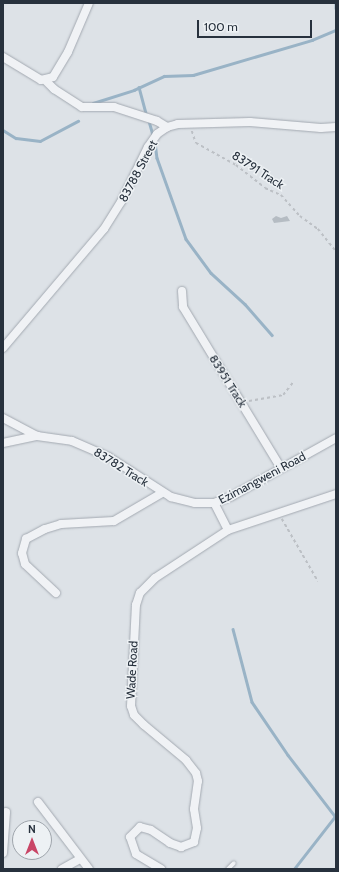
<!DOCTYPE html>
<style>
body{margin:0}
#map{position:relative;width:339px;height:872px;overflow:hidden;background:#dde2e7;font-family:Cabin,sans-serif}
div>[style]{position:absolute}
.stream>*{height:2.5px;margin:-1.25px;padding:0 1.25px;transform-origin:1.25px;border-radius:1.25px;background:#99b3c6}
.building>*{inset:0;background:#b5bcc3}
.path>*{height:1.5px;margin-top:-0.75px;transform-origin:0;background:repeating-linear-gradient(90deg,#bcc0c5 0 3px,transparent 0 6px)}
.roads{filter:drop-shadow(0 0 1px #a3a9b1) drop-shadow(0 0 1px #a3a9b1)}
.service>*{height:4px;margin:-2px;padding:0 2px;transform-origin:2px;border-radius:2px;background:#f0f2f5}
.minor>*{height:8px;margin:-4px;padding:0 4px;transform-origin:4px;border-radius:4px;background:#f0f2f5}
span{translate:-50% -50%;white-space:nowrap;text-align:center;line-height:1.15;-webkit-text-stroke:3px #edf1f4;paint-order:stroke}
.street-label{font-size:12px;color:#27313d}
.frame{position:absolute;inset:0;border:4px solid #27313d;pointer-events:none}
.north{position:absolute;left:12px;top:820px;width:40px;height:40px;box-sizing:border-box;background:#edf1f4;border:1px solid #9ea4ab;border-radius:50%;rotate:0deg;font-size:11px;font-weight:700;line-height:16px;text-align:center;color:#27313d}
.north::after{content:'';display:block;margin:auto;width:14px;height:18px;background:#c94566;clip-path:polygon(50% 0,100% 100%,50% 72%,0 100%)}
.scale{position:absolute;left:197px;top:20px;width:115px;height:18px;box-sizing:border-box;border:2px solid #27313d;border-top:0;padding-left:5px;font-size:12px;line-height:14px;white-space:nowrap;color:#27313d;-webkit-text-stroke:3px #edf1f4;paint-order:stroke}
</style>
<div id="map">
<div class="stream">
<div style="left:336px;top:4px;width:4px;rotate:90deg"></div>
<div style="left:139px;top:87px;width:30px;rotate:75deg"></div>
<div style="left:93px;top:103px;width:43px;rotate:-17.6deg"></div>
<div style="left:134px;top:90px;width:33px;rotate:-25deg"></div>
<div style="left:164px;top:76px;width:29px;rotate:-2deg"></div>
<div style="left:193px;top:75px;width:124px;rotate:-16.4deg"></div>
<div style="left:312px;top:40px;width:26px;rotate:-23deg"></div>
<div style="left:149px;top:121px;width:15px;rotate:74deg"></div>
<div style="left:3px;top:130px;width:15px;rotate:32deg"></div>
<div style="left:16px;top:138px;width:24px;rotate:7deg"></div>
<div style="left:40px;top:141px;width:43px;rotate:-27.8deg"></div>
<div style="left:155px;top:142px;width:16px;rotate:83deg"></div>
<div style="left:157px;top:158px;width:86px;rotate:70.3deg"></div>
<div style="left:186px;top:239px;width:42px;rotate:53.7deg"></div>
<div style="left:211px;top:273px;width:46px;rotate:42.4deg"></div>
<div style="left:245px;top:304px;width:41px;rotate:48.9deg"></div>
<div style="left:233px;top:629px;width:75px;rotate:75.4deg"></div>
<div style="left:252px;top:702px;width:64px;rotate:55.8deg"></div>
<div style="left:288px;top:755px;width:77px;rotate:52.4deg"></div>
<div style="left:294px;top:869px;width:68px;rotate:-52.1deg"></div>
</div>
<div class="building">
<div style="clip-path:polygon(276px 216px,281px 218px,287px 216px,290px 221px,274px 223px,272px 219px)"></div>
</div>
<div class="path">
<div style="left:192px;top:131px;width:13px;rotate:72deg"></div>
<div style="left:196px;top:143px;width:46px;rotate:28.8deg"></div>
<div style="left:236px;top:165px;width:37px;rotate:38deg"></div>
<div style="left:265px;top:188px;width:17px;rotate:24deg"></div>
<div style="left:281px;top:195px;width:28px;rotate:48deg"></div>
<div style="left:300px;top:216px;width:22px;rotate:36deg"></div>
<div style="left:318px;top:229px;width:28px;rotate:51deg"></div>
<div style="left:249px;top:401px;width:35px;rotate:-10deg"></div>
<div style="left:283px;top:395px;width:16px;rotate:-52deg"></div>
<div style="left:282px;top:519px;width:72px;rotate:59.9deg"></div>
</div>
<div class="roads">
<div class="service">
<div style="left:228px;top:869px;width:8px;rotate:-45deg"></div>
</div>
<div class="minor">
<div style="left:3px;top:57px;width:44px;rotate:31.2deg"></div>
<div style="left:41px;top:80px;width:12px;rotate:-14deg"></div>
<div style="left:53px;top:77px;width:29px;rotate:-59deg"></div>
<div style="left:68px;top:52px;width:53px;rotate:-66.8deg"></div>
<div style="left:45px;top:80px;width:13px;rotate:45deg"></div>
<div style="left:54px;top:89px;width:33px;rotate:33deg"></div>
<div style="left:82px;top:107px;width:32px"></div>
<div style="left:114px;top:107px;width:45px;rotate:18deg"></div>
<div style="left:157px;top:121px;width:12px;rotate:31deg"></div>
<div style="left:182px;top:291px;width:16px;rotate:86deg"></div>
<div style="left:183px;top:307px;width:188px;rotate:58.7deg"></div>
<div style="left:3px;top:348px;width:156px;rotate:-49.7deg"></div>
<div style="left:104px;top:229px;width:32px;rotate:-58deg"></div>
<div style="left:121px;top:202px;width:61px;rotate:-63.9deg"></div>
<div style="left:148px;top:147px;width:16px;rotate:-55deg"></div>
<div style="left:157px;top:134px;width:12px;rotate:-35deg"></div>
<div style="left:167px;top:127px;width:11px;rotate:-15deg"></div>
<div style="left:178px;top:124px;width:72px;rotate:-1.6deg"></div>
<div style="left:250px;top:122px;width:71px;rotate:4.8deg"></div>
<div style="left:321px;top:128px;width:15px;rotate:-4deg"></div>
<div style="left:3px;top:418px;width:38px;rotate:28deg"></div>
<div style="left:3px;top:443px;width:35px;rotate:-12deg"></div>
<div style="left:37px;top:436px;width:35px;rotate:8deg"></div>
<div style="left:72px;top:441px;width:40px;rotate:23.4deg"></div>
<div style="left:109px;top:457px;width:74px;rotate:32.8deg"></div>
<div style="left:171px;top:497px;width:25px;rotate:14deg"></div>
<div style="left:195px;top:503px;width:19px"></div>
<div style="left:228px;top:530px;width:30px;rotate:-117deg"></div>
<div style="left:214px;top:503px;width:19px;rotate:-21deg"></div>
<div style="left:232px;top:496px;width:119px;rotate:-29.1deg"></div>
<div style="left:56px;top:593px;width:42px;rotate:-136.9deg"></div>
<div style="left:25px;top:564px;width:11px;rotate:-105deg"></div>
<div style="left:22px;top:553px;width:15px;rotate:-74deg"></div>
<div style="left:26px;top:539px;width:21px;rotate:-28deg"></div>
<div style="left:45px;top:529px;width:17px;rotate:-17deg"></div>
<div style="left:61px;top:524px;width:53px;rotate:-3.2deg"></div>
<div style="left:114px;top:521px;width:56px;rotate:-30.3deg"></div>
<div style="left:38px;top:802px;width:84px;rotate:52.7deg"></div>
<div style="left:3px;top:853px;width:41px;rotate:-85.8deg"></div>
<div style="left:62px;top:869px;width:21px;rotate:-29deg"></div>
<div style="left:161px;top:869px;width:29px;rotate:-149deg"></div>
<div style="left:136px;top:854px;width:18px;rotate:-109deg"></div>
<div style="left:130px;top:837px;width:14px;rotate:-45deg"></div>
<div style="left:140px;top:827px;width:11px;rotate:15deg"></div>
<div style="left:151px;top:830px;width:23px;rotate:34deg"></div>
<div style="left:170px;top:843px;width:12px;rotate:20deg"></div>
<div style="left:181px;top:847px;width:14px;rotate:-21deg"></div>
<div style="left:194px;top:842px;width:14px;rotate:-78deg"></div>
<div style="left:197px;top:828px;width:19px;rotate:-99deg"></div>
<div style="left:194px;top:809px;width:28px;rotate:-82deg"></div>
<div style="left:198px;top:781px;width:8px;rotate:-104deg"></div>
<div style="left:196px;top:773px;width:16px;rotate:-128deg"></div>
<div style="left:186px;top:760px;width:55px;rotate:-140.2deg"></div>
<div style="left:144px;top:725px;width:14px;rotate:-135deg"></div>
<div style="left:134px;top:715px;width:9px;rotate:-108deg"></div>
<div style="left:131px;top:706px;width:101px;rotate:-87.2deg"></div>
<div style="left:136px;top:605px;width:13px;rotate:-72deg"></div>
<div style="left:140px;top:593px;width:21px;rotate:-45deg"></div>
<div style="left:155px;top:578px;width:87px;rotate:-33.3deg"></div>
<div style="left:228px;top:530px;width:114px;rotate:-18.4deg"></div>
</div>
</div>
<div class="street-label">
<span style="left:258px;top:170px;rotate:33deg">83791 Track</span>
<span style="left:138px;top:171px;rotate:-62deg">83788 Street</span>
<span style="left:228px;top:381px;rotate:58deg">83951 Track</span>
<span style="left:121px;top:467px;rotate:32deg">83782 Track</span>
<span style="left:262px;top:478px;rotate:-28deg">Ezimangweni Road</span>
<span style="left:132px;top:670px;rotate:-87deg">Wade Road</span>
</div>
<div class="frame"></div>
<div class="north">N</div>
<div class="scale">100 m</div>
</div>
